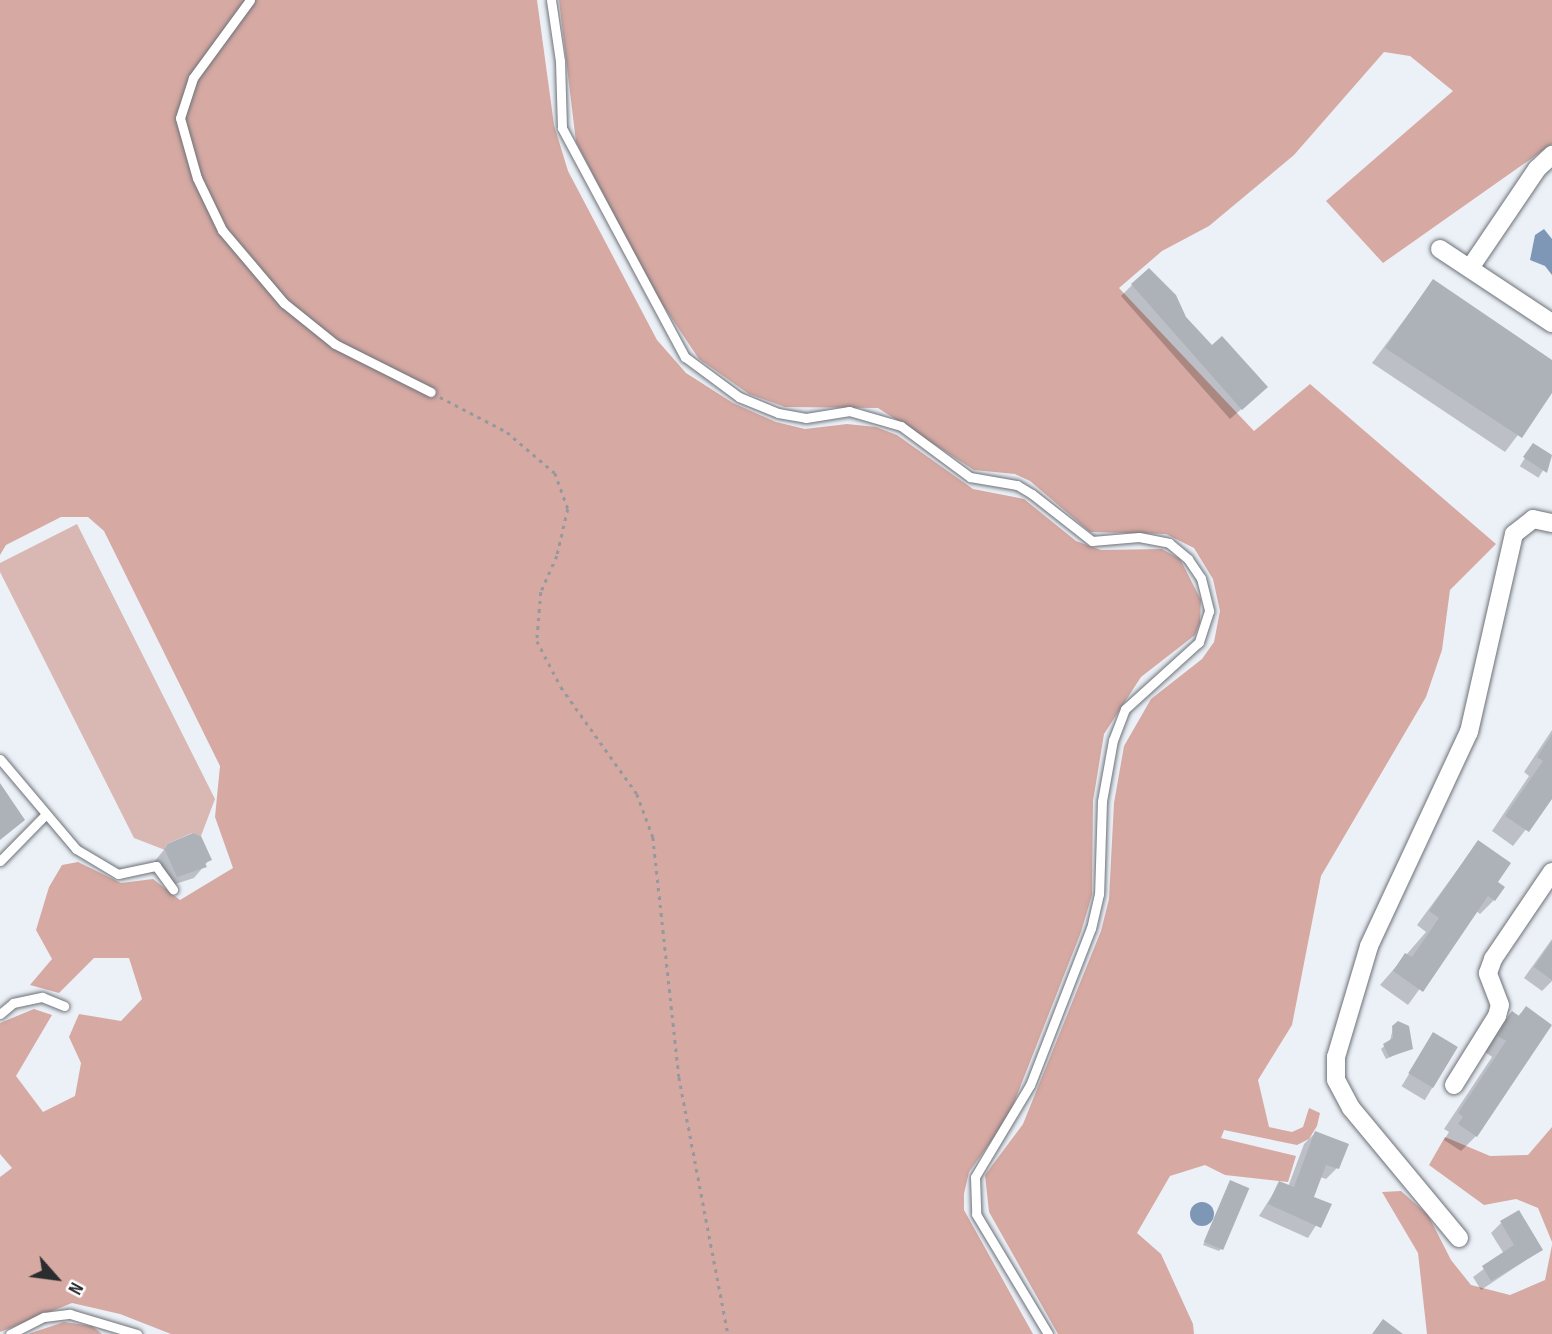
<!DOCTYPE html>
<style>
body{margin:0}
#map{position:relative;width:1552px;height:1334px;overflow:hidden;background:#ecf1f8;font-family:"Sofia Sans Condensed",sans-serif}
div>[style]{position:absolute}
.green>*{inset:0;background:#d9b8b4}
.forest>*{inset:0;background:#d6a9a3}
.water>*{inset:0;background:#7f97b7}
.round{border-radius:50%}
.shadow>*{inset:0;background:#0003;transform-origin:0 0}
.building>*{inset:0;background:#adb2b8;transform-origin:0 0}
.path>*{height:2.5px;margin-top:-1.25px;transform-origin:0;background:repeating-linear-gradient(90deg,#95999e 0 3.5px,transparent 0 8.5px)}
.roads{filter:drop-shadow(0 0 2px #6d7177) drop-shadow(0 0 2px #6d7177)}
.lane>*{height:9px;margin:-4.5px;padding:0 4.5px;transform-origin:4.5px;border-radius:4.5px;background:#fff}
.street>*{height:18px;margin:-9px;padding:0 9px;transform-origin:9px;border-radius:9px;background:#fff}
span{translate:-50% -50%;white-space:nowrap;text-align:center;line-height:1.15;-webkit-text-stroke:6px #fff;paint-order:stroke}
.north{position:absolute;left:21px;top:1243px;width:70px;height:70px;-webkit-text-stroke:5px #fff;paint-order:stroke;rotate:118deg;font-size:19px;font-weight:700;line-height:28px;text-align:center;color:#2a2c2e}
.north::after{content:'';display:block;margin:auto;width:24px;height:32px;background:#2a2c2e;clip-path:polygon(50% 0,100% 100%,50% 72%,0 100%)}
</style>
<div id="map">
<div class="green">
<div style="clip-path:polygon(77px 524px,215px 799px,201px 836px,192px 833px,167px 844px,165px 850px,134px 838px,0 572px,0 563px)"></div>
</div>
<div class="forest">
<div style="clip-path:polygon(0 0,537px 0,554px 125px,568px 171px,657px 340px,686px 373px,733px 403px,776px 422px,805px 429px,847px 424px,876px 427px,897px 435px,973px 489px,1024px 499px,1076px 541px,1101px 550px,1162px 549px,1180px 559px,1201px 600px,1200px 623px,1195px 635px,1141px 677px,1104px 734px,1093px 801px,1092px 895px,1081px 932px,1008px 1118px,969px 1172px,964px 1194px,964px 1210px,1033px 1334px,171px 1334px,120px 1314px,72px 1303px,0 1332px,0 1177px,12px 1168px,0 1154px,0 1023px,34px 1009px,52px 1015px,16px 1076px,43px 1112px,75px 1096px,81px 1063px,69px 1037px,79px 1014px,121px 1021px,142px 999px,129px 958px,94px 958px,59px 993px,30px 985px,52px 959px,36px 930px,49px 887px,62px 865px,78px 862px,121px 883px,153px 879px,180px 900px,233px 868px,215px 817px,220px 766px,104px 531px,88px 517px,61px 517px,6px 545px,0 555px)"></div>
<div style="clip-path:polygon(559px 0,1552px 0,1552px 144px,1383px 263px,1326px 201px,1453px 91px,1410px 56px,1384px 52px,1294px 155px,1209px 226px,1162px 251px,1119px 288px,1254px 431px,1310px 384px,1496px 544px,1450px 590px,1442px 650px,1426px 697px,1321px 876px,1292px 1025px,1258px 1080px,1269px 1127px,1292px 1132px,1303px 1127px,1309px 1108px,1320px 1113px,1317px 1126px,1309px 1139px,1297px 1145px,1224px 1130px,1221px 1138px,1296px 1156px,1288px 1182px,1225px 1175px,1205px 1165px,1170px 1176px,1137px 1233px,1161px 1254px,1193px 1324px,1194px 1334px,1058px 1334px,989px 1212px,985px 1175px,1023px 1124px,1101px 931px,1109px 899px,1114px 803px,1124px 746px,1151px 699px,1202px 659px,1214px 642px,1220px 611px,1213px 579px,1194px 548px,1166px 534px,1090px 532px,1030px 481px,1015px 474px,974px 470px,878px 408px,785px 407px,749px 394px,699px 359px,654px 292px,576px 142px)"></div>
<div style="clip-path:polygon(1552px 1127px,1552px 1242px,1538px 1208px,1516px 1199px,1484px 1205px,1429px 1165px,1445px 1137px,1490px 1156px,1528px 1155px)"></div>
<div style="clip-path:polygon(1401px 1191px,1428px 1215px,1451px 1260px,1471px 1285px,1510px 1295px,1545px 1280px,1552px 1245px,1552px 1334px,1427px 1334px,1418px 1253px,1382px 1192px)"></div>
<div style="clip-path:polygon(64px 1322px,92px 1326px,102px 1334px,28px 1334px)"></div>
</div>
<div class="water">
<div style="clip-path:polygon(1544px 229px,1552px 239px,1552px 275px,1545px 266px,1530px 260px,1535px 235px)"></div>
<div class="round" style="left:1190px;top:1202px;width:24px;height:24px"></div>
</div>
<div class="shadow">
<div style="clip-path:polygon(1433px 281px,1552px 362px,1552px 390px,1505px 452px,1372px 363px)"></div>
<div style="clip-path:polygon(1132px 285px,1185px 318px,1254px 398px,1230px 419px,1121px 296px)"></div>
<div style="left:1533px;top:445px;width:22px;height:25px;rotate:32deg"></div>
<div style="clip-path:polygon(1552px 730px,1552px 796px,1513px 846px,1492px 831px,1529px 776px,1524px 772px)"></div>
<div style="clip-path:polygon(1478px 842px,1494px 900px,1480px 914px,1476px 911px,1408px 1005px,1380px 985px,1426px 932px,1417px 925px)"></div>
<div style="clip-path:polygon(168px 845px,210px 859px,194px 878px,166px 887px,154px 862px)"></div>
<div style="clip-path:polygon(1552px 939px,1552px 981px,1542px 991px,1524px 978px)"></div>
<div style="clip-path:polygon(1526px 1008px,1476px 1136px,1461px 1151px,1444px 1140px,1449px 1132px,1444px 1129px,1492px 1057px,1484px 1051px,1497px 1028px,1512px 1013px,1517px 1017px)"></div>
<div style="clip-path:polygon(1393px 1028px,1411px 1048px,1386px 1059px,1381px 1049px,1390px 1041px)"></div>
<div style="left:1433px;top:1034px;width:27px;height:61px;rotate:31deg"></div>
<div style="clip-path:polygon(1315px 1133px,1337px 1168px,1326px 1179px,1320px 1177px,1312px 1198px,1329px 1205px,1308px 1238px,1259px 1216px,1280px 1183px,1288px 1187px,1304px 1144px)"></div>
<div style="clip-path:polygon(1230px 1182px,1222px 1248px,1219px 1251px,1203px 1245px)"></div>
<div style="clip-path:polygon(1501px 1223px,1541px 1250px,1481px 1290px,1473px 1277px,1504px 1254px,1491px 1233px)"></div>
</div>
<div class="building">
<div style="clip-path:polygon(1149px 268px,1176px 295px,1186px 317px,1212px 345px,1222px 336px,1268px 387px,1242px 410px,1131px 284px)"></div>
<div style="clip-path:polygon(1433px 279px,1552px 360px,1552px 393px,1522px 438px,1385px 348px)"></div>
<div style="clip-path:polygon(1533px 443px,1552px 455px,1547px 473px,1523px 457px)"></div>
<div style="clip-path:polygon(1552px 734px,1552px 799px,1529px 832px,1505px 816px,1543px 761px,1537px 757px)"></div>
<div style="clip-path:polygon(0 783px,25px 820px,0 840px)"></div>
<div style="clip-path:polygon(193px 833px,201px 836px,212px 860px,205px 863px,207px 867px,177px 877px,165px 850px,167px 844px)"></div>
<div style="clip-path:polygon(1478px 840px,1511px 863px,1498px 882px,1505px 887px,1495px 901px,1488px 896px,1423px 992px,1393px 971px,1405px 953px,1412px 957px,1439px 918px,1429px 911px)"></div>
<div style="clip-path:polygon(1552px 941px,1552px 980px,1534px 967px)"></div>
<div style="clip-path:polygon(1526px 1006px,1552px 1025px,1477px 1137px,1458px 1124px,1463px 1117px,1458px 1113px,1506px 1041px,1498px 1036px,1509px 1015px,1512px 1011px,1519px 1016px)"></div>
<div style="clip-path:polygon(1398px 1021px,1409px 1026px,1413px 1049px,1389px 1057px,1383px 1044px,1393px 1038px,1392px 1026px)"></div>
<div style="left:1433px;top:1032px;width:29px;height:48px;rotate:31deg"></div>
<div style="clip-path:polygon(1315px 1131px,1349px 1144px,1339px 1169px,1326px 1165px,1314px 1197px,1332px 1204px,1321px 1228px,1268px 1204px,1279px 1181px,1294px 1187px)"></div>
<div style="left:1230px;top:1180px;width:21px;height:67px;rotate:23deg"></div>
<div style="clip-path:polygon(1519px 1210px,1543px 1250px,1491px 1281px,1482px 1266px,1514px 1245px,1500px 1221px)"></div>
<div style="clip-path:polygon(1383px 1319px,1403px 1334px,1372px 1334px)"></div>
</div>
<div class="path">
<div style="left:440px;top:397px;width:76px;rotate:27.6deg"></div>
<div style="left:507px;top:432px;width:63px;rotate:40.5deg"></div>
<div style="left:555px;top:473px;width:38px;rotate:70deg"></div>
<div style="left:568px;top:509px;width:48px;rotate:103.2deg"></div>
<div style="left:557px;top:556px;width:39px;rotate:114deg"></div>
<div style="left:541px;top:592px;width:49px;rotate:94.7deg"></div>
<div style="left:537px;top:641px;width:52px;rotate:62.4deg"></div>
<div style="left:561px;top:687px;width:131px;rotate:54.6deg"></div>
<div style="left:637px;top:794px;width:46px;rotate:69.6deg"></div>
<div style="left:653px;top:837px;width:241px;rotate:83.8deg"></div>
<div style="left:679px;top:1077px;width:262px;rotate:79.2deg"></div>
</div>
<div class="roads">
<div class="lane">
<div style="left:250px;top:0;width:97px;rotate:126.2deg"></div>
<div style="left:193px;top:78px;width:42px;rotate:108deg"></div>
<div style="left:180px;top:118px;width:62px;rotate:74.2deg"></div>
<div style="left:197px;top:178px;width:58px;rotate:64.3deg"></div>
<div style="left:222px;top:230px;width:96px;rotate:49.7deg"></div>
<div style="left:284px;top:303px;width:65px;rotate:38.8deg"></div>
<div style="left:335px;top:344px;width:107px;rotate:26.6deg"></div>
<div style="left:551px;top:0;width:62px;rotate:81.6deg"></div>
<div style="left:560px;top:61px;width:67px;rotate:88.3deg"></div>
<div style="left:562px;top:128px;width:260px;rotate:61.8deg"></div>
<div style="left:685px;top:357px;width:67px;rotate:36.5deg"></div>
<div style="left:739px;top:397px;width:42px;rotate:22.3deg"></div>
<div style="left:778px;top:413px;width:28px;rotate:10deg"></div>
<div style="left:806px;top:418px;width:44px;rotate:-9.2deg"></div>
<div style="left:849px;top:411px;width:54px;rotate:16.1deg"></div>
<div style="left:901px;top:426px;width:86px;rotate:36.5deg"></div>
<div style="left:970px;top:477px;width:48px;rotate:9.7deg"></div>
<div style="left:1017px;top:485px;width:17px;rotate:31deg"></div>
<div style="left:1032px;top:494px;width:76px;rotate:38.1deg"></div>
<div style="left:1092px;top:541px;width:47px;rotate:-4.9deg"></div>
<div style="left:1139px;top:537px;width:31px;rotate:11deg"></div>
<div style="left:1169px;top:543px;width:25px;rotate:40deg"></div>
<div style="left:1188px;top:559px;width:23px;rotate:56deg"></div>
<div style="left:1201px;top:578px;width:34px;rotate:76deg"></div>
<div style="left:1209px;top:611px;width:33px;rotate:108deg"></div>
<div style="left:1199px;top:642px;width:100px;rotate:137.8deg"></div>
<div style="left:1125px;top:709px;width:33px;rotate:111deg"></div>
<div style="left:1113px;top:740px;width:62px;rotate:100.2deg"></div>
<div style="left:1102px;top:801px;width:93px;rotate:91.8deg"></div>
<div style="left:1099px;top:894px;width:35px;rotate:103deg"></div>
<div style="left:1091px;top:928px;width:168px;rotate:111.2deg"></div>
<div style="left:1030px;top:1085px;width:107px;rotate:120.9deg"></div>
<div style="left:975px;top:1177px;width:37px;rotate:88deg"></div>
<div style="left:976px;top:1214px;width:140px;rotate:59deg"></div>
<div style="left:0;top:759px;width:118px;rotate:49.8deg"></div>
<div style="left:76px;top:849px;width:49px;rotate:30.8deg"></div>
<div style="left:118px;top:874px;width:39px;rotate:-12deg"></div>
<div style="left:156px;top:866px;width:29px;rotate:54deg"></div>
<div style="left:0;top:861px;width:64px;rotate:-45.6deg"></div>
<div style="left:0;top:1014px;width:17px;rotate:-40deg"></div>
<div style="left:13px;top:1003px;width:30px;rotate:-12deg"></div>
<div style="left:42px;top:997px;width:24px;rotate:22deg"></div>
<div style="left:10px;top:1334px;width:38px;rotate:-27deg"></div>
<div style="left:44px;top:1317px;width:26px;rotate:-7deg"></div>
<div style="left:70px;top:1314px;width:70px;rotate:16.6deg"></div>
</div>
<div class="street">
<div style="left:1440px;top:249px;width:134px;rotate:33.5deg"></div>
<div style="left:1470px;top:268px;width:120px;rotate:-55.9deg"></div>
<div style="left:1537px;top:169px;width:21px;rotate:-43deg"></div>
<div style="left:1454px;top:1085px;width:81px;rotate:-58.1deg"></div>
<div style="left:1497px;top:1016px;width:11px;rotate:-75deg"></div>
<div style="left:1500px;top:1005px;width:34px;rotate:-111deg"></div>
<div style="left:1488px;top:973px;width:15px;rotate:-70deg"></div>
<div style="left:1493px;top:959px;width:105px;rotate:-55.9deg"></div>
<div style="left:1459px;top:1238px;width:169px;rotate:-129.7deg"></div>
<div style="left:1351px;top:1108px;width:32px;rotate:-118deg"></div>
<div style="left:1336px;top:1080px;width:23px;rotate:-90deg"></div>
<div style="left:1336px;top:1057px;width:116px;rotate:-73.4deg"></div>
<div style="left:1369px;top:946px;width:236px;rotate:-65deg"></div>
<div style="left:1469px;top:732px;width:203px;rotate:-77.2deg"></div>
<div style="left:1514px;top:534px;width:24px;rotate:-38deg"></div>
<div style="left:1533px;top:519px;width:19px;rotate:12deg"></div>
</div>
</div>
<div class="north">N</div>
</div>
